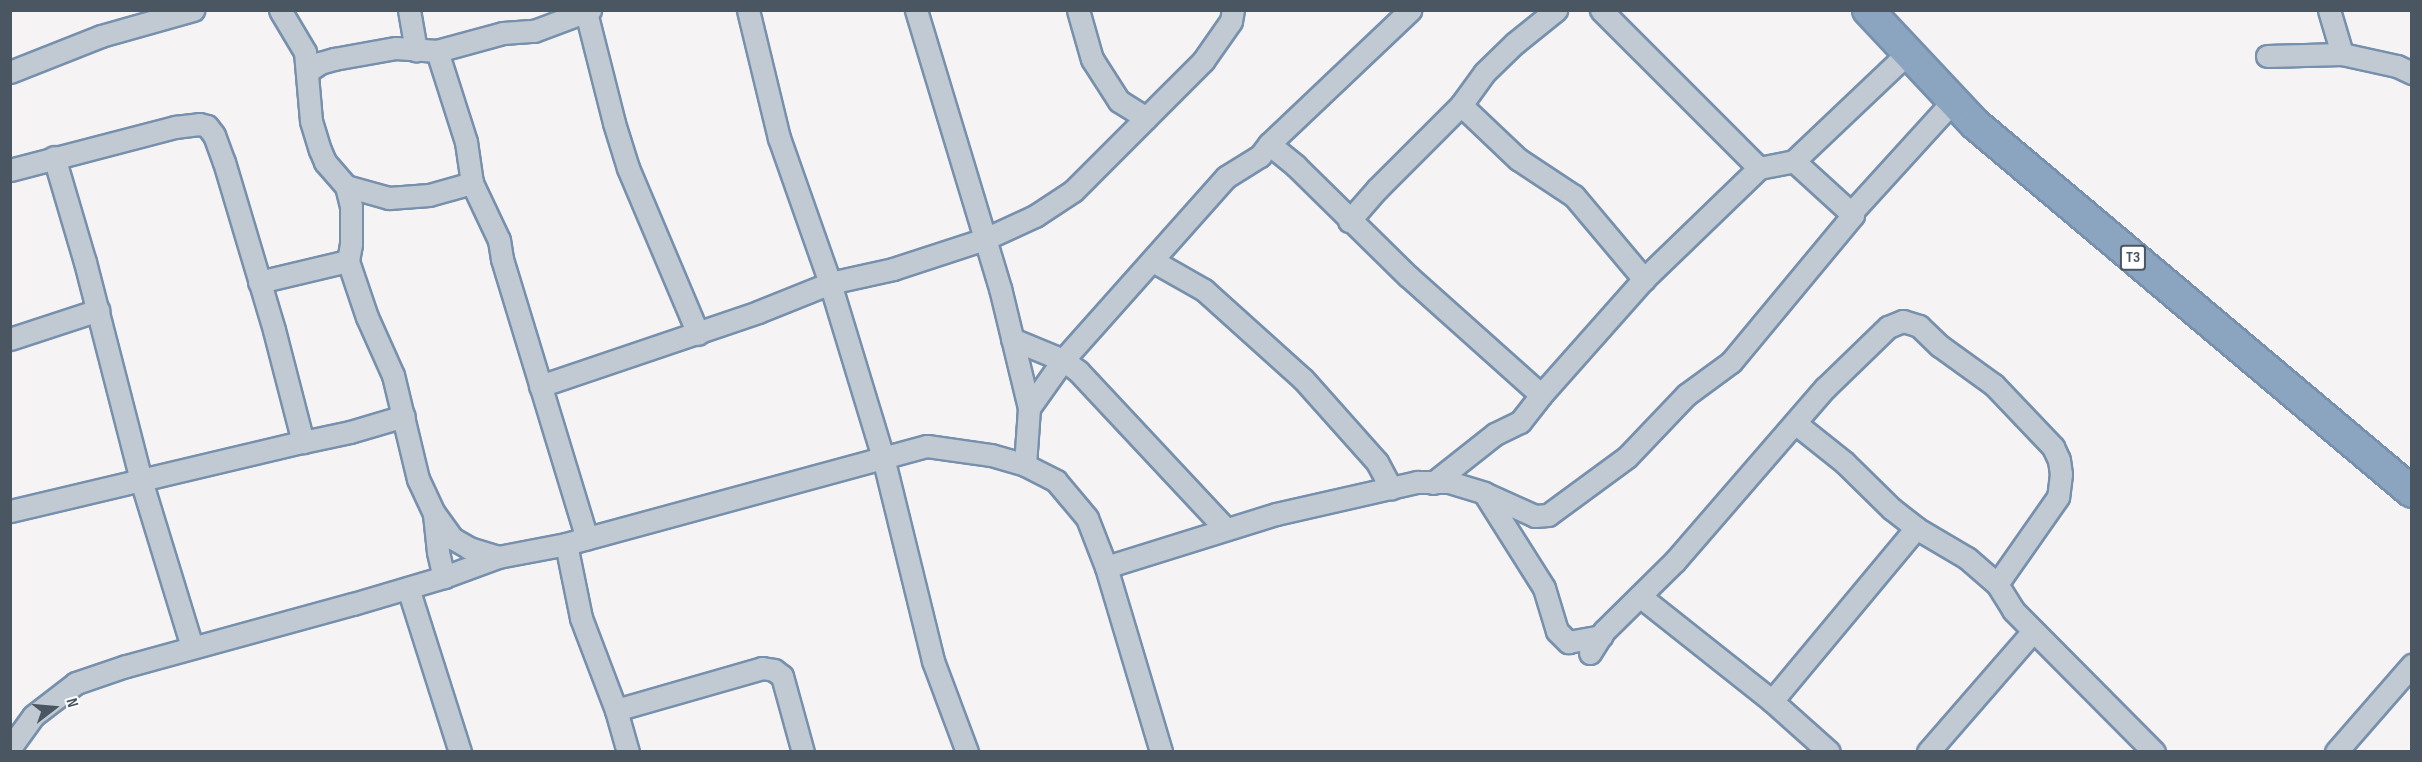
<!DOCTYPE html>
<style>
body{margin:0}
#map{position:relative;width:2422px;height:762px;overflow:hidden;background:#f5f3f3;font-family:"Sofia Sans Condensed",sans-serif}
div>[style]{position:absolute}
.roads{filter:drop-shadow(2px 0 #7690ad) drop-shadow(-2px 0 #7690ad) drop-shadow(0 2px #7690ad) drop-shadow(0 -2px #7690ad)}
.minor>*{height:21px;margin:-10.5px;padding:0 10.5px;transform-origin:10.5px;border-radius:10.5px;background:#c1cad2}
.highway>*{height:30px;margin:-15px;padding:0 15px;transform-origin:15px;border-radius:15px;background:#8ba5c1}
span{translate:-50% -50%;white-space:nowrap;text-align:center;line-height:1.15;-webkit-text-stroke:4.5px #fff;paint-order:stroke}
.shield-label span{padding:2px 4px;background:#fff;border:2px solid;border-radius:4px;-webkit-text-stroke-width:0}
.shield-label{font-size:16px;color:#4a5661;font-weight:700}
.frame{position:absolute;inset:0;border:12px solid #4a5661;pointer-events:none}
.north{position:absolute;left:24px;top:678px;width:60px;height:60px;-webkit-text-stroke:4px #fff;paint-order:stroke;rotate:74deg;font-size:16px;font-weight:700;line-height:24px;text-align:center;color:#4a5661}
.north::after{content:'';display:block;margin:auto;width:21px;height:27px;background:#4a5661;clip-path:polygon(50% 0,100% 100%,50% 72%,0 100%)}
</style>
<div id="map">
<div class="roads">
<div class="minor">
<i style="left:280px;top:10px;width:49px;rotate:59.2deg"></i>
<i style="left:305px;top:52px;width:69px;rotate:85deg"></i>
<i style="left:311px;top:121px;width:30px;rotate:73deg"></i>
<i style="left:320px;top:150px;width:13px;rotate:67deg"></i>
<i style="left:325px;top:162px;width:32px;rotate:49deg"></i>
<i style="left:346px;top:186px;width:21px;rotate:76deg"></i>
<i style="left:351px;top:206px;width:38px;rotate:90deg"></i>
<i style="left:351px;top:244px;width:17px;rotate:100deg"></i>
<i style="left:348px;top:261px;width:59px;rotate:71.3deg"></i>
<i style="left:367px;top:317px;width:64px;rotate:65.9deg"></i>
<i style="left:393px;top:375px;width:107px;rotate:76.5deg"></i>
<i style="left:418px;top:479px;width:38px;rotate:65deg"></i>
<i style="left:434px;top:513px;width:31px;rotate:54deg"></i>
<i style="left:452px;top:538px;width:20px;rotate:30deg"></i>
<i style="left:469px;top:548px;width:30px;rotate:17deg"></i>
<i style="left:409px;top:10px;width:41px;rotate:80.1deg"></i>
<i style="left:748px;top:10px;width:132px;rotate:76.4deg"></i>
<i style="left:779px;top:138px;width:154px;rotate:70.6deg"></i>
<i style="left:830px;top:283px;width:182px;rotate:73.1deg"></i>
<i style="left:883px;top:457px;width:210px;rotate:76.2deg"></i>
<i style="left:933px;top:661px;width:97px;rotate:69.5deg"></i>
<i style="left:916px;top:10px;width:290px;rotate:73.2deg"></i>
<i style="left:1000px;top:288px;width:123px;rotate:76.4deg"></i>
<i style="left:1029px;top:408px;width:57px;rotate:94deg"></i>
<i style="left:1078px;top:10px;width:51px;rotate:74.1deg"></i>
<i style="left:1092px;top:59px;width:50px;rotate:57.3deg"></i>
<i style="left:1119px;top:101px;width:32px;rotate:32deg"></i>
<i style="left:1601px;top:10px;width:223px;rotate:45deg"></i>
<i style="left:2329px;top:10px;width:46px;rotate:73.5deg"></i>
<i style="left:586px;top:12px;width:114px;rotate:75.8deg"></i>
<i style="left:614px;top:123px;width:47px;rotate:72.7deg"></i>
<i style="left:628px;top:168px;width:180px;rotate:67.1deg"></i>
<i style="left:437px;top:51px;width:96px;rotate:72.3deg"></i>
<i style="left:466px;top:142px;width:41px;rotate:81.7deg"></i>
<i style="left:472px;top:183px;width:63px;rotate:64.7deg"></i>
<i style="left:499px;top:240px;width:19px;rotate:81deg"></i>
<i style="left:502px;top:259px;width:292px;rotate:73.1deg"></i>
<i style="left:2267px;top:56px;width:75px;rotate:-1.5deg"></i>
<i style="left:2342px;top:54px;width:56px;rotate:12.3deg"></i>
<i style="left:2397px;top:66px;width:17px;rotate:25deg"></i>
<i style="left:10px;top:72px;width:98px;rotate:-21.6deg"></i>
<i style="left:101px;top:36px;width:96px;rotate:-15.8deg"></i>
<i style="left:307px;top:72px;width:16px;rotate:-35deg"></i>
<i style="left:320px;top:63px;width:15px;rotate:-16deg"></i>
<i style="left:334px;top:59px;width:63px;rotate:-10.1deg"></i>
<i style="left:396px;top:48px;width:41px;rotate:4.2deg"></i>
<i style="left:437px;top:51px;width:68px;rotate:-15.3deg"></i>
<i style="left:503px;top:33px;width:31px;rotate:-4deg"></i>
<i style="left:534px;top:31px;width:60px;rotate:-20.6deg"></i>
<i style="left:1461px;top:105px;width:79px;rotate:43.5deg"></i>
<i style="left:1518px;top:159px;width:67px;rotate:33.5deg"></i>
<i style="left:1574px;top:196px;width:109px;rotate:49.9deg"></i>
<i style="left:1269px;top:144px;width:195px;rotate:-43.5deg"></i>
<i style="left:54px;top:157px;width:109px;rotate:73.6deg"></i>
<i style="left:85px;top:262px;width:225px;rotate:75.6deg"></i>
<i style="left:141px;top:480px;width:175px;rotate:73deg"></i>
<i style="left:1794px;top:161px;width:77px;rotate:42.4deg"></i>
<i style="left:10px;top:170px;width:171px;rotate:-14.6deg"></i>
<i style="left:175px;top:127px;width:24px;rotate:-7deg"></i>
<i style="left:199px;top:124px;width:8px;rotate:14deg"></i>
<i style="left:207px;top:126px;width:11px;rotate:52deg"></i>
<i style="left:214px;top:135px;width:29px;rotate:70deg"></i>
<i style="left:224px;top:162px;width:175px;rotate:73.4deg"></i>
<i style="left:274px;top:330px;width:116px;rotate:75.5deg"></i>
<i style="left:303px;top:442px;width:48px;rotate:-12deg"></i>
<i style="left:350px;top:432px;width:56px;rotate:-16.5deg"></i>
<i style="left:346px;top:186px;width:45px;rotate:15.6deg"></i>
<i style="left:389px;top:198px;width:40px;rotate:-4.3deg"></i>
<i style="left:429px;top:195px;width:45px;rotate:-15.6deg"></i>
<i style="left:1349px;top:221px;width:43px;rotate:-48.8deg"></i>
<i style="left:1377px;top:189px;width:119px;rotate:-45deg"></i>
<i style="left:1461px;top:105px;width:39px;rotate:-54deg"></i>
<i style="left:1484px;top:73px;width:43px;rotate:-44.1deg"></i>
<i style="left:1515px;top:43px;width:53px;rotate:-38.8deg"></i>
<i style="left:1153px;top:261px;width:59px;rotate:29.6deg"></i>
<i style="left:1204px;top:290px;width:133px;rotate:42deg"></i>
<i style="left:1303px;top:379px;width:111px;rotate:48.3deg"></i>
<i style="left:1377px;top:462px;width:30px;rotate:62deg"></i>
<i style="left:259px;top:282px;width:91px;rotate:-13.3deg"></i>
<i style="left:10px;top:339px;width:93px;rotate:-18.2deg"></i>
<i style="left:1012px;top:339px;width:55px;rotate:22.4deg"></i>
<i style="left:1063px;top:360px;width:19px;rotate:36deg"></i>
<i style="left:1078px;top:371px;width:216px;rotate:46.9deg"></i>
<i style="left:540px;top:386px;width:230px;rotate:-18.7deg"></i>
<i style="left:758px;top:312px;width:78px;rotate:-21.9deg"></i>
<i style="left:830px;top:283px;width:65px;rotate:-12.5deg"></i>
<i style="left:893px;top:269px;width:97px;rotate:-18.1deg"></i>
<i style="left:985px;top:239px;width:55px;rotate:-24.7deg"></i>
<i style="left:1035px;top:216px;width:45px;rotate:-33.3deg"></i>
<i style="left:1073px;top:191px;width:184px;rotate:-45deg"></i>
<i style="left:1203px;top:61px;width:49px;rotate:-55deg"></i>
<i style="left:1231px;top:21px;width:11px;rotate:-80deg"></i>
<i style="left:1029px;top:408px;width:59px;rotate:-54.7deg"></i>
<i style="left:1063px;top:360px;width:245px;rotate:-48.3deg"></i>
<i style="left:1226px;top:177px;width:40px;rotate:-32deg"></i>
<i style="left:1260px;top:156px;width:15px;rotate:-53deg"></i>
<i style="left:1269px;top:144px;width:35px;rotate:39deg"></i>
<i style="left:1296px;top:166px;width:157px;rotate:44.5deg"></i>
<i style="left:1408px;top:276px;width:178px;rotate:41.8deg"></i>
<i style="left:1795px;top:423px;width:63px;rotate:38.5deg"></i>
<i style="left:1844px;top:462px;width:67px;rotate:44.4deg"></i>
<i style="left:1892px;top:509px;width:31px;rotate:38deg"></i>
<i style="left:1916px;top:528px;width:59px;rotate:30.5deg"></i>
<i style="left:1967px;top:558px;width:40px;rotate:41deg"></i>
<i style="left:1997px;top:584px;width:31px;rotate:58deg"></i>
<i style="left:2013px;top:610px;width:200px;rotate:45.2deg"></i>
<i style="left:1433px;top:483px;width:79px;rotate:-38.3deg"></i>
<i style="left:1495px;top:434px;width:28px;rotate:-26deg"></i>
<i style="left:1520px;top:422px;width:34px;rotate:-52deg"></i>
<i style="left:1541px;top:395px;width:155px;rotate:-48.4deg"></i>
<i style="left:1644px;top:279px;width:160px;rotate:-44deg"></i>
<i style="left:1759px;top:168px;width:36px;rotate:-11deg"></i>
<i style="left:1794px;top:161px;width:157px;rotate:-43.5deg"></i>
<i style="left:1484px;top:493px;width:112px;rotate:57.7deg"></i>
<i style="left:1544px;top:588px;width:45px;rotate:73.2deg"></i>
<i style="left:1557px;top:631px;width:16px;rotate:45deg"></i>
<i style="left:1568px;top:642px;width:34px;rotate:-10deg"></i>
<i style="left:10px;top:511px;width:301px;rotate:-13.3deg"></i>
<i style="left:434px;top:514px;width:38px;rotate:84deg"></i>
<i style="left:438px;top:552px;width:26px;rotate:77deg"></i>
<i style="left:566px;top:544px;width:76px;rotate:78.5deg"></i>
<i style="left:581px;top:618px;width:98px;rotate:69.2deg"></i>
<i style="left:616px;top:710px;width:44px;rotate:74.1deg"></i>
<i style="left:1106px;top:567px;width:178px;rotate:-17.3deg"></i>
<i style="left:1276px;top:514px;width:145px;rotate:-12.8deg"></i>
<i style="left:1417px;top:482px;width:32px"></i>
<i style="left:1449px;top:482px;width:37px;rotate:17deg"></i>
<i style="left:1484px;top:493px;width:56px;rotate:24.3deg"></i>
<i style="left:1535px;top:516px;width:13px;rotate:-4deg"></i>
<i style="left:1548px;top:515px;width:98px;rotate:-36.3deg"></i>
<i style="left:1627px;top:457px;width:86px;rotate:-46.4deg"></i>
<i style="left:1686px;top:395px;width:56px;rotate:-36.3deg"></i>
<i style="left:1731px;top:362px;width:191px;rotate:-50.3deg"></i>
<i style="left:1853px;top:215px;width:3px;rotate:-135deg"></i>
<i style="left:1851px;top:213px;width:151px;rotate:-47.7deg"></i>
<i style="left:408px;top:588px;width:172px;rotate:72.4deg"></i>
<i style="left:1641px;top:597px;width:167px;rotate:38.4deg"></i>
<i style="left:1772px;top:701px;width:76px;rotate:41.8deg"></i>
<i style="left:1590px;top:653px;width:26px;rotate:-58deg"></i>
<i style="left:1604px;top:631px;width:100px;rotate:-44.6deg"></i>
<i style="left:1675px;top:561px;width:229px;rotate:-49.1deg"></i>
<i style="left:1825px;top:388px;width:88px;rotate:-44.1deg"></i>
<i style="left:1888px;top:327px;width:16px;rotate:-22deg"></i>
<i style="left:1903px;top:321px;width:17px;rotate:17deg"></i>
<i style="left:1919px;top:326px;width:29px;rotate:44deg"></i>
<i style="left:1940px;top:346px;width:67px;rotate:35.8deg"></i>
<i style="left:1994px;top:385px;width:86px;rotate:46.4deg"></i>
<i style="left:2053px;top:447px;width:14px;rotate:65deg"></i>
<i style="left:2059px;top:460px;width:14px;rotate:82deg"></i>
<i style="left:2061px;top:474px;width:23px;rotate:97deg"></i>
<i style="left:2058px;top:497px;width:106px;rotate:125deg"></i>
<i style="left:1772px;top:701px;width:225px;rotate:-50.2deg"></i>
<i style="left:616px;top:710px;width:152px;rotate:-16deg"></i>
<i style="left:762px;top:668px;width:12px;rotate:9deg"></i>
<i style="left:774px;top:670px;width:10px;rotate:37deg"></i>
<i style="left:782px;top:676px;width:79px;rotate:74.6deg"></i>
<i style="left:10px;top:748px;width:39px;rotate:-54deg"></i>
<i style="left:33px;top:716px;width:54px;rotate:-37.5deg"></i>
<i style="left:76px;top:683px;width:53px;rotate:-18.8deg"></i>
<i style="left:126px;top:666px;width:235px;rotate:-15.3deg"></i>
<i style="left:353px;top:604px;width:95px;rotate:-16.5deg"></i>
<i style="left:444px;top:577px;width:58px;rotate:-20.3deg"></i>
<i style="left:498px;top:557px;width:69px;rotate:-10.8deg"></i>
<i style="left:566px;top:544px;width:374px;rotate:-15.2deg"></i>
<i style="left:927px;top:446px;width:65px;rotate:8deg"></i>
<i style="left:991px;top:455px;width:35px;rotate:16deg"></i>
<i style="left:1025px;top:465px;width:35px;rotate:27deg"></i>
<i style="left:1056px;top:481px;width:48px;rotate:50deg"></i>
<i style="left:1087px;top:518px;width:53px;rotate:68.8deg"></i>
<i style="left:1106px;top:567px;width:193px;rotate:73.4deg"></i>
<i style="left:1928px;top:752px;width:160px;rotate:-49deg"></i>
<i style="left:2336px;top:752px;width:116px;rotate:-48.9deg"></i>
</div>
<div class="highway">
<i style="left:1868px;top:10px;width:156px;rotate:46.8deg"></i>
<i style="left:1975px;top:124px;width:571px;rotate:40.1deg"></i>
</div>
</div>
<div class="shield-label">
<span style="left:2133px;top:258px">T3</span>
</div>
<div class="frame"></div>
<div class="north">N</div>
</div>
